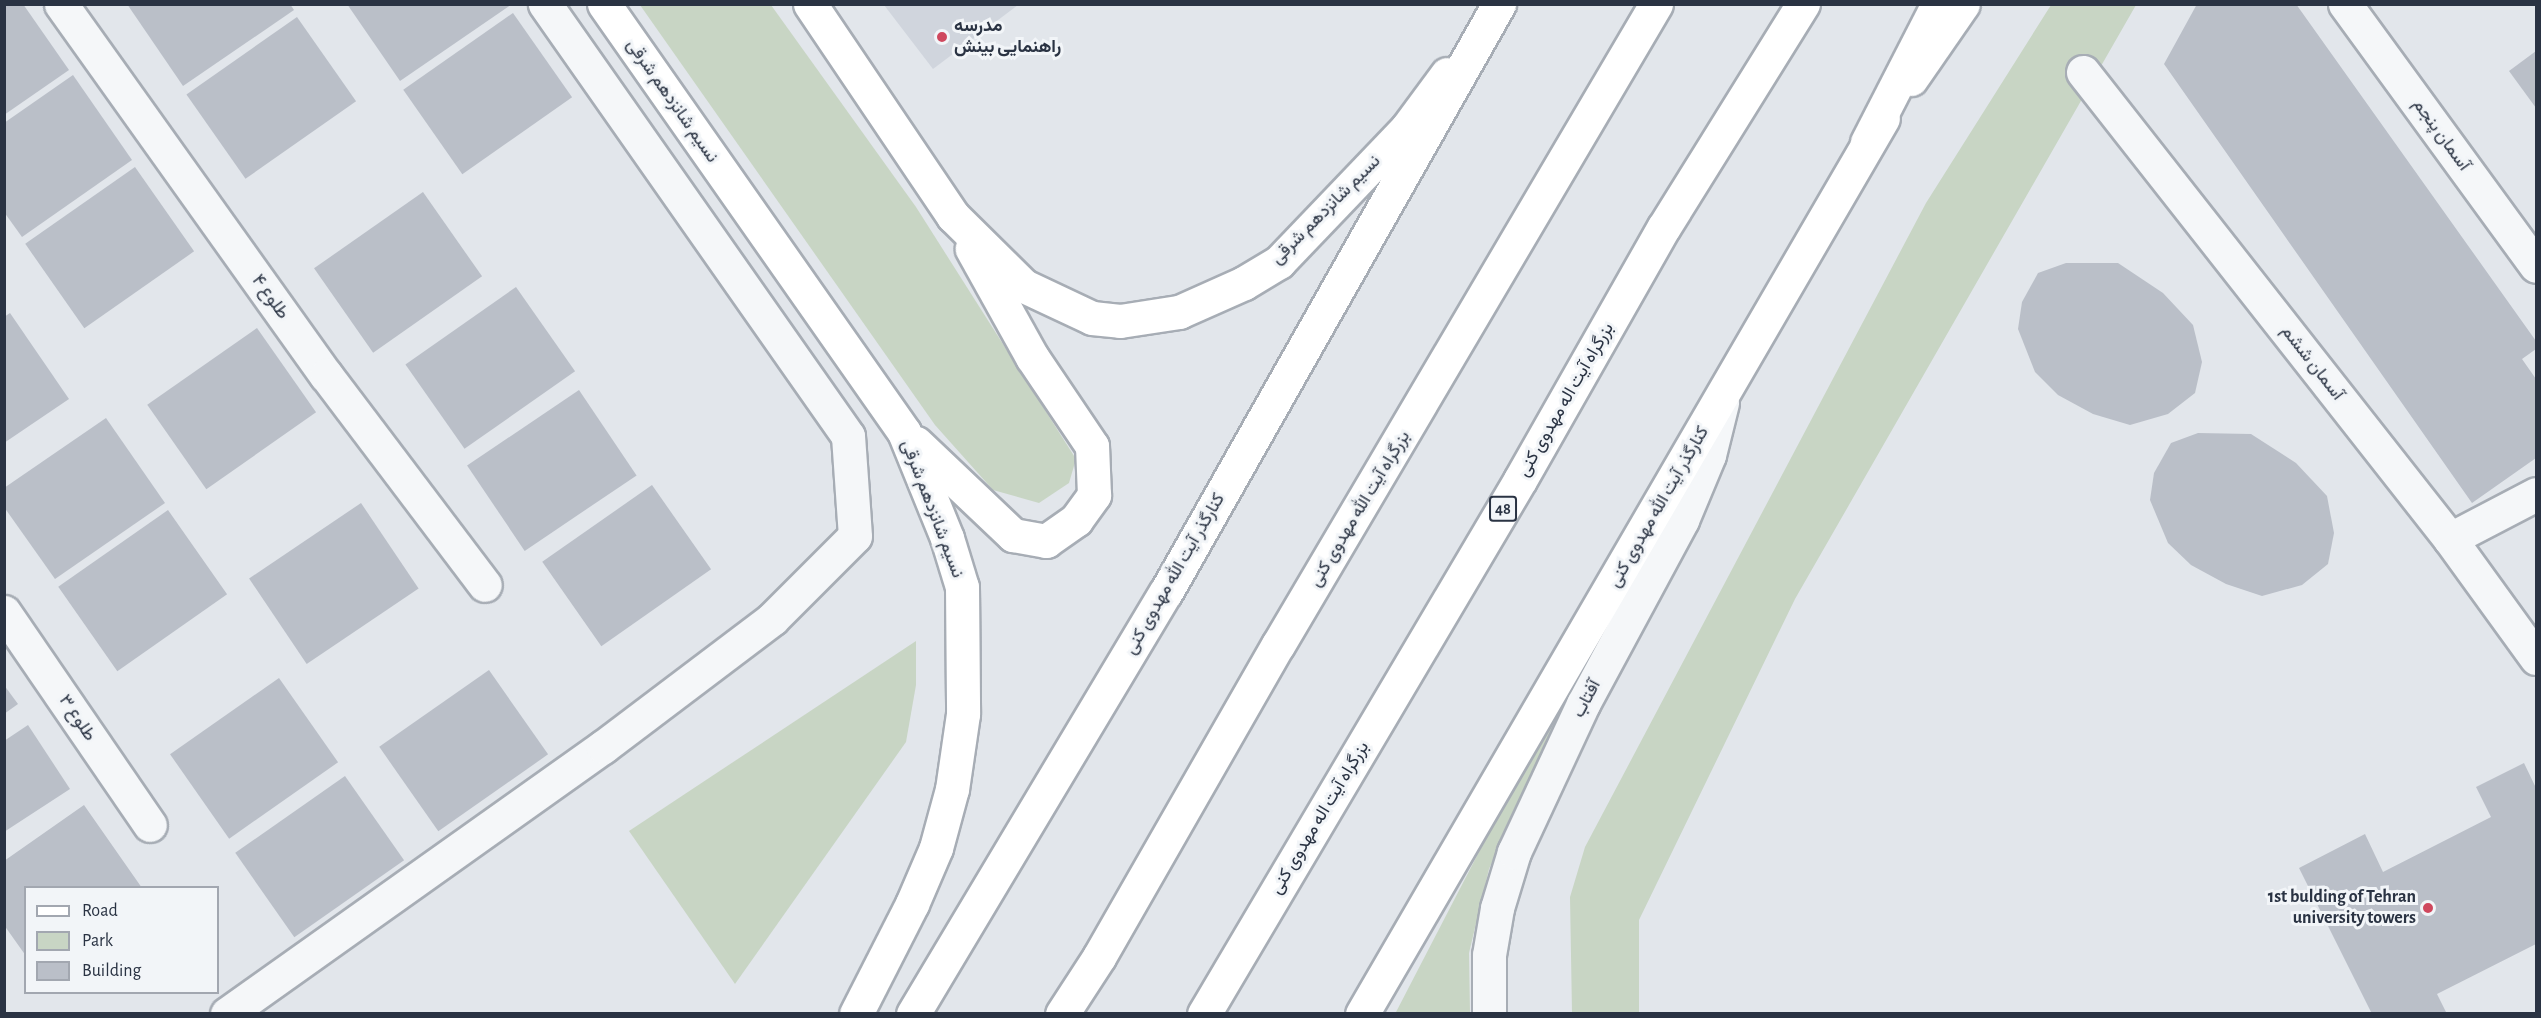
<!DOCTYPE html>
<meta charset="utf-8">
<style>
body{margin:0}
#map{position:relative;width:2541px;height:1018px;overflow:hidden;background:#e2e6eb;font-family:"Alegreya Sans",Vazirmatn,sans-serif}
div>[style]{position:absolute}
.built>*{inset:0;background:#d0d5dd}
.green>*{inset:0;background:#c8d5c4}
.building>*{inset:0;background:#babfc8;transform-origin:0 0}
.roads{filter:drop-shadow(2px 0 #a7adb5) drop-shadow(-2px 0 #a7adb5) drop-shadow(0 2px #a7adb5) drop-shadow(0 -2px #a7adb5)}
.minor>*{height:33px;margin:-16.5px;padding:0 16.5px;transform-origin:16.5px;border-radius:16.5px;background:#f5f7f9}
.tertiary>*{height:33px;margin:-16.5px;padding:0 16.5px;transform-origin:16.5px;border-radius:16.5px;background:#f5f7f9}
.secondary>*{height:33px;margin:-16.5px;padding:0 16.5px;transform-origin:16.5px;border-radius:16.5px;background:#fff}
.primary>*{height:33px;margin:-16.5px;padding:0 16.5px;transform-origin:16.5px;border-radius:16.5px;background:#fff}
.trunk>*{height:33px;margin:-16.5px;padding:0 16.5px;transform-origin:16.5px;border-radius:16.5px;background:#fff}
.dots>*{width:16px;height:16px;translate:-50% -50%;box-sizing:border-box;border:3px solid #f2f5f8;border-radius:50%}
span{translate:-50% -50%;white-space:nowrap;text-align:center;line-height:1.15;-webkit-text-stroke:6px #f2f5f8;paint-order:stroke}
.shield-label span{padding:2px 4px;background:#f2f5f8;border:2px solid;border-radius:4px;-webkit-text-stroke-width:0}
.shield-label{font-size:16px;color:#2a3343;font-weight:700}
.poi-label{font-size:18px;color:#2a3343;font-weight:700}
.left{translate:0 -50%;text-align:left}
.right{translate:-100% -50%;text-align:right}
.street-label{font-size:18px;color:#2a3343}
.frame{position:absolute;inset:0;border:6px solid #2a3343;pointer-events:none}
.legend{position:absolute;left:24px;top:886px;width:195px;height:108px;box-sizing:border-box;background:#f2f5f8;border:2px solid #a2a7b0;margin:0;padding:8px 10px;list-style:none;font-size:18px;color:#2a3343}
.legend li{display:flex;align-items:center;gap:12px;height:30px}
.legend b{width:30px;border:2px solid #a2a7b0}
</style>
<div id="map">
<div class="built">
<i style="clip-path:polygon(884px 5px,1018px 5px,933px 69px)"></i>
</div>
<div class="green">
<i style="clip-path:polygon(640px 5px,771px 5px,916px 207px,1076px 459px,1069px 483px,1039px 503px,993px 490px,935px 425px)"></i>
<i style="clip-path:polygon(2051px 5px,2136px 5px,1795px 599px,1639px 920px,1639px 1013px,1572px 1013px,1570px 897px,1585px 847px,1926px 203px)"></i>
<i style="clip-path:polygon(1627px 597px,1521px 796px,1489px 869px,1469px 953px,1470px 1013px,1395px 1014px,1494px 823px)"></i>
<i style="clip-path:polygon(916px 641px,916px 685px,906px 742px,735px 984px,629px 831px)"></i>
</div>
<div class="building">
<i style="clip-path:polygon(4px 4px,23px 4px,69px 70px,4px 115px)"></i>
<i style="clip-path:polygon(127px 4px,290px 4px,294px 10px,183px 86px)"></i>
<i style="clip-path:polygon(347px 4px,512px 4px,400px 81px)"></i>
<i style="clip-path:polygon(2197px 4px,2296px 4px,2536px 341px,2536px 349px,2522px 359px,2536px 379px,2536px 458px,2472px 503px,2164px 64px)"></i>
<i style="left:513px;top:13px;width:103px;height:134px;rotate:55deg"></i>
<i style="left:297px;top:17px;width:103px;height:135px;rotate:55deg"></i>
<i style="clip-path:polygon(2536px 51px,2536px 108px,2509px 71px)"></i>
<i style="clip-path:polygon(73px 75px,132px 160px,22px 237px,4px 212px,4px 123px)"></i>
<i style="left:135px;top:167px;width:103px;height:134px;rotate:55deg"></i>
<i style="left:423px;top:192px;width:103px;height:133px;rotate:55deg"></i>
<i style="clip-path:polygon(2066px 263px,2118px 263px,2163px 293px,2193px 325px,2202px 362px,2195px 393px,2168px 414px,2130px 425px,2093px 414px,2058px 395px,2035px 372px,2018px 329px,2022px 302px,2038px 273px)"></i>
<i style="left:516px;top:287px;width:103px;height:135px;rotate:55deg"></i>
<i style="clip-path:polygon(10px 313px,69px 399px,4px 443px,4px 317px)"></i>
<i style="left:257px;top:328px;width:103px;height:134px;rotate:55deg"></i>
<i style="left:579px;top:390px;width:103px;height:135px;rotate:56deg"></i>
<i style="clip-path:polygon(106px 418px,165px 503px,55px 579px,4px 507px,4px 488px)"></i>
<i style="clip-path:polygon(2198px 433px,2251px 434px,2296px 463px,2327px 496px,2334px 533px,2328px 564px,2302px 585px,2262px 596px,2226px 584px,2191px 565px,2168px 543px,2150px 500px,2154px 473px,2171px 443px)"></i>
<i style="left:652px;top:485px;width:103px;height:134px;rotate:55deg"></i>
<i style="left:361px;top:503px;width:103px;height:135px;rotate:56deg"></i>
<i style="left:168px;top:510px;width:103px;height:134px;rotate:55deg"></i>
<i style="left:489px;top:670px;width:103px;height:134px;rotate:55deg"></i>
<i style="left:279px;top:678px;width:103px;height:133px;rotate:55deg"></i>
<i style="clip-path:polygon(4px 685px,18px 704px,4px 714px)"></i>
<i style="clip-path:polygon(28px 725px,70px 789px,4px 832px,4px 741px)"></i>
<i style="clip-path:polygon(2524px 763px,2536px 788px,2536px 944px,2437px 994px,2447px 1014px,2372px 1014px,2299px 868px,2365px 834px,2383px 872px,2491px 817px,2476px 787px)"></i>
<i style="left:345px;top:776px;width:103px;height:134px;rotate:55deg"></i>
<i style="clip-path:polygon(84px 805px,142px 888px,26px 888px,26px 956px,4px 925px,4px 861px)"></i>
</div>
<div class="roads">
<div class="minor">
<i style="left:61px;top:4px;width:456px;rotate:54.5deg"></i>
<i style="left:326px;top:375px;width:263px;rotate:52.9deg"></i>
<i style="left:2345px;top:4px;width:324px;rotate:53.9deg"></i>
<i style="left:2083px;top:72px;width:594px;rotate:51.84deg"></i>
<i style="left:2450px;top:539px;width:147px;rotate:54.1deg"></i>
<i style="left:2450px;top:539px;width:97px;rotate:-27.6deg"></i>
<i style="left:4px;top:612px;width:258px;rotate:55.6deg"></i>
<i style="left:227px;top:1014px;width:461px;rotate:-35.4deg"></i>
<i style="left:603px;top:747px;width:212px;rotate:-37.1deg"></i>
<i style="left:772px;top:619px;width:117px;rotate:-45deg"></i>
<i style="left:855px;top:536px;width:100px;rotate:-94deg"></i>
<i style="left:848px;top:436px;width:528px;rotate:-125.05deg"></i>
</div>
<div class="tertiary">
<i style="left:1489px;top:1014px;width:59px;rotate:-90deg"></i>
<i style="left:1489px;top:955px;width:48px;rotate:-80.3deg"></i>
<i style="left:1497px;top:908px;width:59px;rotate:-73.1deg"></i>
<i style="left:1514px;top:852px;width:163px;rotate:-65deg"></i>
<i style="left:1583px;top:704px;width:209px;rotate:-61.7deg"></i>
<i style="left:1682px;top:520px;width:70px;rotate:-67.4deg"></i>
<i style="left:1709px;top:455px;width:54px;rotate:-76deg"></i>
</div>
<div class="secondary">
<i style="left:604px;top:4px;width:523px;rotate:54.97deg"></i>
<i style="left:904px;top:432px;width:114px;rotate:67.9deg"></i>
<i style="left:947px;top:538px;width:51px;rotate:73deg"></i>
<i style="left:962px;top:587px;width:127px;rotate:89.5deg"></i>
<i style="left:963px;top:714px;width:76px;rotate:98.3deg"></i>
<i style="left:952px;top:789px;width:61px;rotate:105.2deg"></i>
<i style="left:936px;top:848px;width:61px;rotate:113.2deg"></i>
<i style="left:912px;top:904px;width:123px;rotate:117deg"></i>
<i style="left:810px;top:4px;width:256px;rotate:56deg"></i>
<i style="left:953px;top:216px;width:100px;rotate:44.6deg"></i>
<i style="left:1024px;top:286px;width:75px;rotate:25.2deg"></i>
<i style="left:1092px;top:318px;width:28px;rotate:6deg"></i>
<i style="left:1120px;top:321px;width:60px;rotate:-8.7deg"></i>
<i style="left:1179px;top:312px;width:71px;rotate:-24deg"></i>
<i style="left:1244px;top:283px;width:41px;rotate:-31deg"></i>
<i style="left:1279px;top:262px;width:185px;rotate:-46.3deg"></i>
<i style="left:1407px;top:128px;width:67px;rotate:-53.5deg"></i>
<i style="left:916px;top:443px;width:134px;rotate:43.5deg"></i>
<i style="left:1013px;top:535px;width:34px;rotate:10deg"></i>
<i style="left:1046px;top:541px;width:37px;rotate:-35deg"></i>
<i style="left:1076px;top:520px;width:31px;rotate:-54deg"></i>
<i style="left:1094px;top:495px;width:49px;rotate:-92.3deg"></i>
<i style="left:1092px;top:446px;width:107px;rotate:-124deg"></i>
<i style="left:1032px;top:357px;width:124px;rotate:-119.1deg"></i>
</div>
<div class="primary">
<i style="left:1911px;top:79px;width:91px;rotate:-55.3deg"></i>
<i style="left:913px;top:1014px;width:492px;rotate:-59.1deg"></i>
<i style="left:1166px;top:592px;width:676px;rotate:-60.48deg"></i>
<i style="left:1362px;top:1014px;width:1036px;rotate:-59.82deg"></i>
</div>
<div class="trunk">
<i style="left:1867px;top:142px;width:155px;rotate:-62.8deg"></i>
<i style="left:1062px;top:1014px;width:68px;rotate:-57deg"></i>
<i style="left:1099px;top:957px;width:360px;rotate:-60.2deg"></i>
<i style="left:1278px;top:645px;width:744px;rotate:-59.47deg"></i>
<i style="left:1204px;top:1014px;width:620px;rotate:-59.38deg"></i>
<i style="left:1520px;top:480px;width:291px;rotate:-60.4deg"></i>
<i style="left:1664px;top:227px;width:263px;rotate:-58.1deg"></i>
</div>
</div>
<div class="dots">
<i style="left:942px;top:37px;background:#cf485e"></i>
<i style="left:2428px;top:908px;background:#cf485e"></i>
</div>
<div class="shield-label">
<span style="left:1503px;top:509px">48</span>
</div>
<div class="poi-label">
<span class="left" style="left:954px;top:37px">مدرسه<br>راهنمایی بینش</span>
<span class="right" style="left:2416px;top:908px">1st bulding of Tehran<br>university towers</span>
</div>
<div class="street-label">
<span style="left:672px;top:101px;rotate:55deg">نسیم شانزدهم شرقی</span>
<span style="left:2441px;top:135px;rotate:54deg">آسمان پنجم</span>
<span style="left:1326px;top:210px;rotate:-45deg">نسیم شانزدهم شرقی</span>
<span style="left:270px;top:297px;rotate:54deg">طلوع ۴</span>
<span style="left:2312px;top:363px;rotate:52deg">آسمان ششم</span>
<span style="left:1566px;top:400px;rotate:-60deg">بزرگراه آیت اله مهدوی کنی</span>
<span style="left:1659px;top:507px;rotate:-60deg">کنارگذر آیت الله مهدوی کنی</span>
<span style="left:932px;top:509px;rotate:69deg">نسیم شانزدهم شرقی</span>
<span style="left:1360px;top:509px;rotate:-59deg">بزرگراه آیت الله مهدوی کنی</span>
<span style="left:1175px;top:574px;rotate:-60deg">کنارگذر آیت الله مهدوی کنی</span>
<span style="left:1587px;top:699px;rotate:-62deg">آفتاب</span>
<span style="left:77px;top:718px;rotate:56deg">طلوع ۳</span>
<span style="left:1320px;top:818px;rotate:-59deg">بزرگراه آیت اله مهدوی کنی</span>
</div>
<div class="frame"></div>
<ul class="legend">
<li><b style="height:8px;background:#fff"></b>Road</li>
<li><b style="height:16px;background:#c8d5c4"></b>Park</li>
<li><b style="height:16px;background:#babfc8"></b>Building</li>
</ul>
</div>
